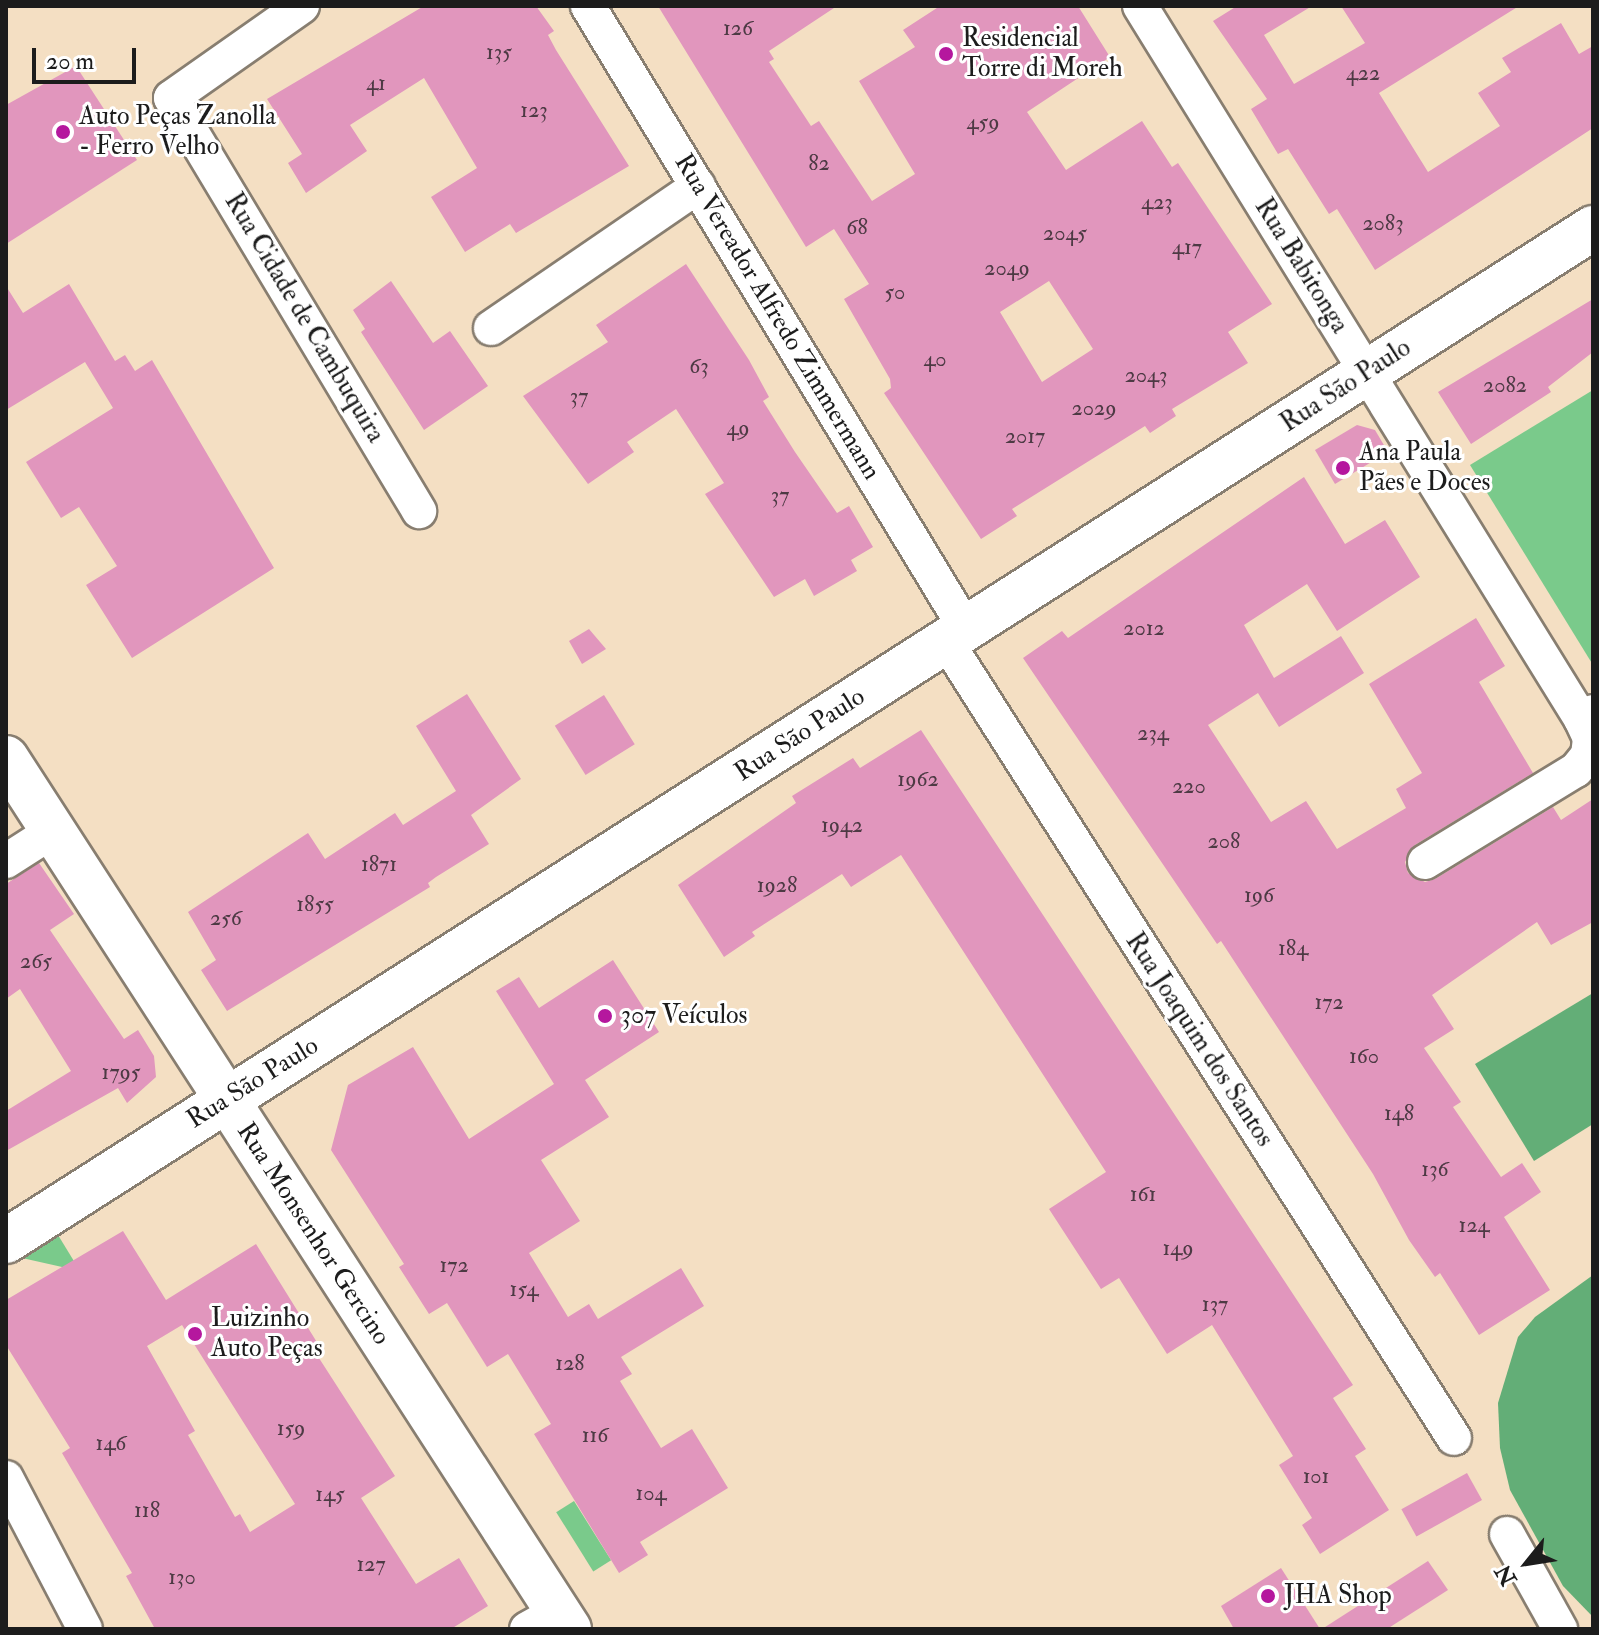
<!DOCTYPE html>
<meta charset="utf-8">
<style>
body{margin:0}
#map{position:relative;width:1599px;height:1635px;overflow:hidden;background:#f4dfc3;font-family:"IM FELL Double Pica",serif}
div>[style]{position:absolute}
.green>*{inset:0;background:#7aca8b;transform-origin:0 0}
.forest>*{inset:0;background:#63ae77}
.building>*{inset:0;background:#e196bd;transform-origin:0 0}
.roads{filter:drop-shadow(2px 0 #887e70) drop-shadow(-2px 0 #887e70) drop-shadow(0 2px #887e70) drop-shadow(0 -2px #887e70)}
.minor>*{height:34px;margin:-17px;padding:0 17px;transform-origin:17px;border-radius:17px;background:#fff}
.primary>*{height:44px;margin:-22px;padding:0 22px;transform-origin:22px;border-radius:22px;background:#fff}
.dots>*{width:22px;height:22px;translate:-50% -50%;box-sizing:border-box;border:4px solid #fff;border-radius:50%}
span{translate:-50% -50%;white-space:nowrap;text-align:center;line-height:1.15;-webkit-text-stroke:6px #fff;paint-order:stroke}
.number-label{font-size:22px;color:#4d3a44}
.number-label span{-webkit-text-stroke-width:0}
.poi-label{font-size:26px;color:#1c1c1c}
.left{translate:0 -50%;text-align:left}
.street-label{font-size:26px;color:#1c1c1c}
.frame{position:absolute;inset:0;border:8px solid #1c1c1c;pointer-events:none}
.north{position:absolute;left:1487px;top:1523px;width:80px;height:80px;-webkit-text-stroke:6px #fff;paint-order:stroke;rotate:240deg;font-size:22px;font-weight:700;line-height:32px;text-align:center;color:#1c1c1c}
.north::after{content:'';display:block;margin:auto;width:28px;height:36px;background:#1c1c1c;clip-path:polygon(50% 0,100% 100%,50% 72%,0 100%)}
.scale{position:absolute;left:32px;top:48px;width:104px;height:36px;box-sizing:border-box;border:4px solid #1c1c1c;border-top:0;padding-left:10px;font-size:24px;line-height:28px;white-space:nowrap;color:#1c1c1c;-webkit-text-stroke:6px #fff;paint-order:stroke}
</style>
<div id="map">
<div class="green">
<i style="clip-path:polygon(1593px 390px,1593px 665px,1470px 465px)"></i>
<i style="clip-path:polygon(58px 1235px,80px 1271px,22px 1258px)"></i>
<i style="left:574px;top:1501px;width:70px;height:21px;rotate:58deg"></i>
</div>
<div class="forest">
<i style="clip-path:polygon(1593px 993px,1593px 1124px,1534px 1161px,1475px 1064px)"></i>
<i style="clip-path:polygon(1593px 1275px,1593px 1617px,1563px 1586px,1510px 1490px,1500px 1448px,1498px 1403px,1518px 1337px,1535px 1317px)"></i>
</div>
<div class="building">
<i style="clip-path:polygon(424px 6px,536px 6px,554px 31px,548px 35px,556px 50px,629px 166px,516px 233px,510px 224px,465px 252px,431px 197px,477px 168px,424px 78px,350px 125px,367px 151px,306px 193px,288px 163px,302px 154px,267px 99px)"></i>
<i style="clip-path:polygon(evenodd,658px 6px,837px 6px,769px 51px,774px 59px,769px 62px,811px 126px,819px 121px,872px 201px,915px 174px,859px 81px,915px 47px,903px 30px,940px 6px,1078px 6px,1110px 57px,1027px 112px,1066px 170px,1142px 121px,1172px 167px,1178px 163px,1272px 304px,1228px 332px,1248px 363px,1172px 409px,1176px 416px,1150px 433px,1145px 426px,1012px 509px,1017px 516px,981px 539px,884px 393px,891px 388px,890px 379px,844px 299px,869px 284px,834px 229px,806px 247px,658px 6px,1049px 281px,1093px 349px,1042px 382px,1000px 312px,1049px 281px)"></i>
<i style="clip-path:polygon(1237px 6px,1312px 6px,1264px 35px,1294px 84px,1365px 43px,1341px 6px,1519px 6px,1379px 93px,1428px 172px,1500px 126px,1478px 93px,1511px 72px,1502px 58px,1561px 23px,1579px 54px,1593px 46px,1593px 128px,1375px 270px,1337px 209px,1329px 214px,1288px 149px,1278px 154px,1251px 109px,1267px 99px,1213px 21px)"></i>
<i style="clip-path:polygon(76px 66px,137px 160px,6px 244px,6px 105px)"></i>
<i style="clip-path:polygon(686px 264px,749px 360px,769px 397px,763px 401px,795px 452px,837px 513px,849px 506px,873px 547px,851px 560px,857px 571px,814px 596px,805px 579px,774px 597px,705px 494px,724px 483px,676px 409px,627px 442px,634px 452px,588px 484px,523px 396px,608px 342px,596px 325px)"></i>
<i style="clip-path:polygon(391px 281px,433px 343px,450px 331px,488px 386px,424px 430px,361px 332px,365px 329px,353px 310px)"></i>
<i style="clip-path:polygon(69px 284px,115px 361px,125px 355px,135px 371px,152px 360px,274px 568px,132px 658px,86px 585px,117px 566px,79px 507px,61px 518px,26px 462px,113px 408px,85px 362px,6px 410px,6px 286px,23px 313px)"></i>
<i style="clip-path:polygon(1593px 299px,1593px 352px,1548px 387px,1551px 392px,1471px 444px,1438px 392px)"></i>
<i style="clip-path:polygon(1357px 425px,1375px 430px,1388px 452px,1335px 484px,1315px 450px)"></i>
<i style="clip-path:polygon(1304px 477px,1345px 544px,1385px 520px,1420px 577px,1337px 631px,1307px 584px,1244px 625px,1274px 678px,1341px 636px,1364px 673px,1279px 727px,1258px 693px,1208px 725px,1271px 822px,1306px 801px,1337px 849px,1406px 808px,1396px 789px,1422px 773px,1369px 684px,1476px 618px,1505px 666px,1479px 682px,1533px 773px,1415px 845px,1405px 862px,1408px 873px,1425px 882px,1435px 879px,1553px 807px,1561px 820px,1593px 799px,1593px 922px,1551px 945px,1537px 922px,1432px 995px,1454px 1029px,1424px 1048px,1461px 1102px,1453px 1107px,1501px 1177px,1522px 1163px,1541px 1192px,1504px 1217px,1550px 1290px,1479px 1335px,1440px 1273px,1435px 1277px,1409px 1240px,1373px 1174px,1221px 941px,1217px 944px,1023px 658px,1062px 631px,1068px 638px)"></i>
<i style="clip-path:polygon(589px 629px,606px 649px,582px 664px,569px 641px)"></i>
<i style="clip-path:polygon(467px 694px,521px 779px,471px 815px,489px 844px,436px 877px,428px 883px,430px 887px,227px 1011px,201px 970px,216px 960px,188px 912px,308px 833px,325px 859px,395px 813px,403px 825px,456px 791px,416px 726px)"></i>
<i style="left:604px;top:695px;width:58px;height:58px;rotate:58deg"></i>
<i style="clip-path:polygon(921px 730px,1353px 1385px,1333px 1398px,1366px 1449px,1355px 1456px,1389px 1510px,1320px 1554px,1302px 1525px,1312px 1518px,1279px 1465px,1293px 1456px,1212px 1325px,1167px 1354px,1119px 1278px,1101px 1289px,1049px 1209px,1106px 1172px,901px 855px,851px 887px,842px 874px,752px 932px,755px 936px,724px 957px,678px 885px,796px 803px,792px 796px,853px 758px,860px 768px)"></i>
<i style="clip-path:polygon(39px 863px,74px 914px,50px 930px,124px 1039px,138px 1030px,154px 1056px,156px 1077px,127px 1103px,118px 1088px,6px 1151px,6px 1111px,71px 1071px,20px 989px,6px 999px,6px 884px)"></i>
<i style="clip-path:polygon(613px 960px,659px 1032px,585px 1080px,609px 1117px,541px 1160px,580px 1221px,529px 1253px,568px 1317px,589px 1304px,598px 1319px,681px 1268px,704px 1306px,621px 1357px,632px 1374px,620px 1381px,661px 1448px,692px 1429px,728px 1488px,640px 1542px,648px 1555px,619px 1573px,534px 1434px,551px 1424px,508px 1354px,487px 1367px,447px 1303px,429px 1314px,399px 1267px,404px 1264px,331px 1150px,348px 1085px,413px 1047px,469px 1139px,554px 1084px,496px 991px,519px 977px,539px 1008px)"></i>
<i style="clip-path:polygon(evenodd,123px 1231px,166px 1300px,256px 1244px,323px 1352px,317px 1355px,395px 1476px,361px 1498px,416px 1584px,459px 1558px,488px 1606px,451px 1629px,155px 1629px,126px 1576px,132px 1573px,62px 1453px,70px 1448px,6px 1345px,6px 1300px,123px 1231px,182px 1325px,295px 1504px,250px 1532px,240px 1514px,235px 1517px,188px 1435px,195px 1431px,147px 1346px,182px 1325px)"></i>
<i style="left:1467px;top:1473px;width:31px;height:75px;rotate:61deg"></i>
<i style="clip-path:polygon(1428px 1561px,1448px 1590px,1387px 1629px,1322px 1629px)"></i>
<i style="clip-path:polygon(1281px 1568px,1320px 1629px,1234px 1629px,1221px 1606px)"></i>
</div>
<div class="roads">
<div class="minor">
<i style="left:302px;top:6px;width:160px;rotate:144.9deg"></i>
<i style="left:171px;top:98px;width:482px;rotate:59deg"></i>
<i style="left:588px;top:6px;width:729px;rotate:58.75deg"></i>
<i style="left:1140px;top:6px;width:838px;rotate:58.26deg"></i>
<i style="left:1581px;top:719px;width:14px;rotate:-30deg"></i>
<i style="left:491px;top:328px;width:251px;rotate:-34.4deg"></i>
<i style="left:946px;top:641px;width:945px;rotate:57.49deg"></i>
<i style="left:6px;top:861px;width:56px;rotate:-32.6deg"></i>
<i style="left:1425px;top:862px;width:177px;rotate:-31.4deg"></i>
<i style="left:1576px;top:770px;width:19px;rotate:-51deg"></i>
<i style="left:1588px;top:755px;width:17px;rotate:-83deg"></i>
<i style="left:1590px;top:738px;width:21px;rotate:-115deg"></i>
<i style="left:6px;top:1478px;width:170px;rotate:62.4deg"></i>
<i style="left:1507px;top:1534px;width:109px;rotate:60.8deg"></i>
<i style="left:527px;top:1629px;width:35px;rotate:-29deg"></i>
</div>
<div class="primary">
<i style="left:6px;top:758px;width:1037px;rotate:57.12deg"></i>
<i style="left:6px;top:1241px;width:1883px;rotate:-32.55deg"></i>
</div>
</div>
<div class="dots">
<i style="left:946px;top:54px;background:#b5179e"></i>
<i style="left:63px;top:132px;background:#b5179e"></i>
<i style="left:1343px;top:468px;background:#b5179e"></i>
<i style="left:605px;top:1016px;background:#b5179e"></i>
<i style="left:195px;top:1334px;background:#b5179e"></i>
<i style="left:1268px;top:1596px;background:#b5179e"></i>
</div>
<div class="number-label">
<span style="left:738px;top:29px">126</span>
<span style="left:499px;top:53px">135</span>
<span style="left:1363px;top:74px">422</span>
<span style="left:376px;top:84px">41</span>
<span style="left:534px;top:111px">123</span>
<span style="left:983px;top:123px">459</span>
<span style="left:819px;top:164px">82</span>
<span style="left:1157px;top:203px">423</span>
<span style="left:1383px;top:224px">2083</span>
<span style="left:857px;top:228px">68</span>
<span style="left:1065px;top:234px">2045</span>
<span style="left:1187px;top:248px">417</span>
<span style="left:1007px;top:269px">2049</span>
<span style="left:895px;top:293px">50</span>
<span style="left:935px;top:360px">40</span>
<span style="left:699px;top:367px">63</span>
<span style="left:1146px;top:376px">2043</span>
<span style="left:1505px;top:386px">2082</span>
<span style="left:579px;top:397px">37</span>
<span style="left:1094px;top:409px">2029</span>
<span style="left:738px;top:429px">49</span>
<span style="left:1025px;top:437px">2017</span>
<span style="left:780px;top:496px">37</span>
<span style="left:1144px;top:629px">2012</span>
<span style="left:1153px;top:734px">234</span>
<span style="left:918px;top:780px">1962</span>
<span style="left:1189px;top:787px">220</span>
<span style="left:842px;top:826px">1942</span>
<span style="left:1224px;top:842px">208</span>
<span style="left:379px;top:865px">1871</span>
<span style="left:777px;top:886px">1928</span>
<span style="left:1259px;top:896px">196</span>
<span style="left:315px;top:905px">1855</span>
<span style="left:226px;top:919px">256</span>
<span style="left:1293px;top:949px">184</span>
<span style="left:36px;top:962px">265</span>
<span style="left:1329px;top:1003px">172</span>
<span style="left:1364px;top:1057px">160</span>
<span style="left:121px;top:1073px">1795</span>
<span style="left:1399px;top:1114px">148</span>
<span style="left:1435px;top:1170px">136</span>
<span style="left:1143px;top:1195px">161</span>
<span style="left:1474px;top:1226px">124</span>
<span style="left:1178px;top:1249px">149</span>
<span style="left:454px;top:1266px">172</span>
<span style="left:524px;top:1290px">154</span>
<span style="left:1215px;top:1305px">137</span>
<span style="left:570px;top:1364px">128</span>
<span style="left:291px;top:1429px">159</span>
<span style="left:595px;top:1436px">116</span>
<span style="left:111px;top:1444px">146</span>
<span style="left:1316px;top:1477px">101</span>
<span style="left:651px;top:1494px">104</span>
<span style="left:330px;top:1495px">145</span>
<span style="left:147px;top:1511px">118</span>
<span style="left:371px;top:1565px">127</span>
<span style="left:182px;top:1578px">130</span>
</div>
<div class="poi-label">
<span class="left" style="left:962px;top:54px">Residencial<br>Torre di Moreh</span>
<span class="left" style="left:79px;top:132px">Auto Peças Zanolla<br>- Ferro Velho</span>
<span class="left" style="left:1359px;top:468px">Ana Paula<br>Pães e Doces</span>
<span class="left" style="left:621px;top:1016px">307 Veículos</span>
<span class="left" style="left:211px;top:1334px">Luizinho<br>Auto Peças</span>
<span class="left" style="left:1284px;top:1596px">JHA Shop</span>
</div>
<div class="street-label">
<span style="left:1301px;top:266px;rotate:58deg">Rua Babitonga</span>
<span style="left:777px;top:317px;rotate:59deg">Rua Vereador Alfredo Zimmermann</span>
<span style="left:304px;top:318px;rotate:59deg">Rua Cidade de Cambuquira</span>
<span style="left:1346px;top:386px;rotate:-33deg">Rua São Paulo</span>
<span style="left:800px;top:735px;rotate:-33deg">Rua São Paulo</span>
<span style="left:1199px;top:1040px;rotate:57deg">Rua Joaquim dos Santos</span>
<span style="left:253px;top:1083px;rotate:-32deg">Rua São Paulo</span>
<span style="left:313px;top:1234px;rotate:57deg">Rua Monsenhor Gercino</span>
</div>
<div class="frame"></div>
<div class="north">N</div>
<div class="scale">20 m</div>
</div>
